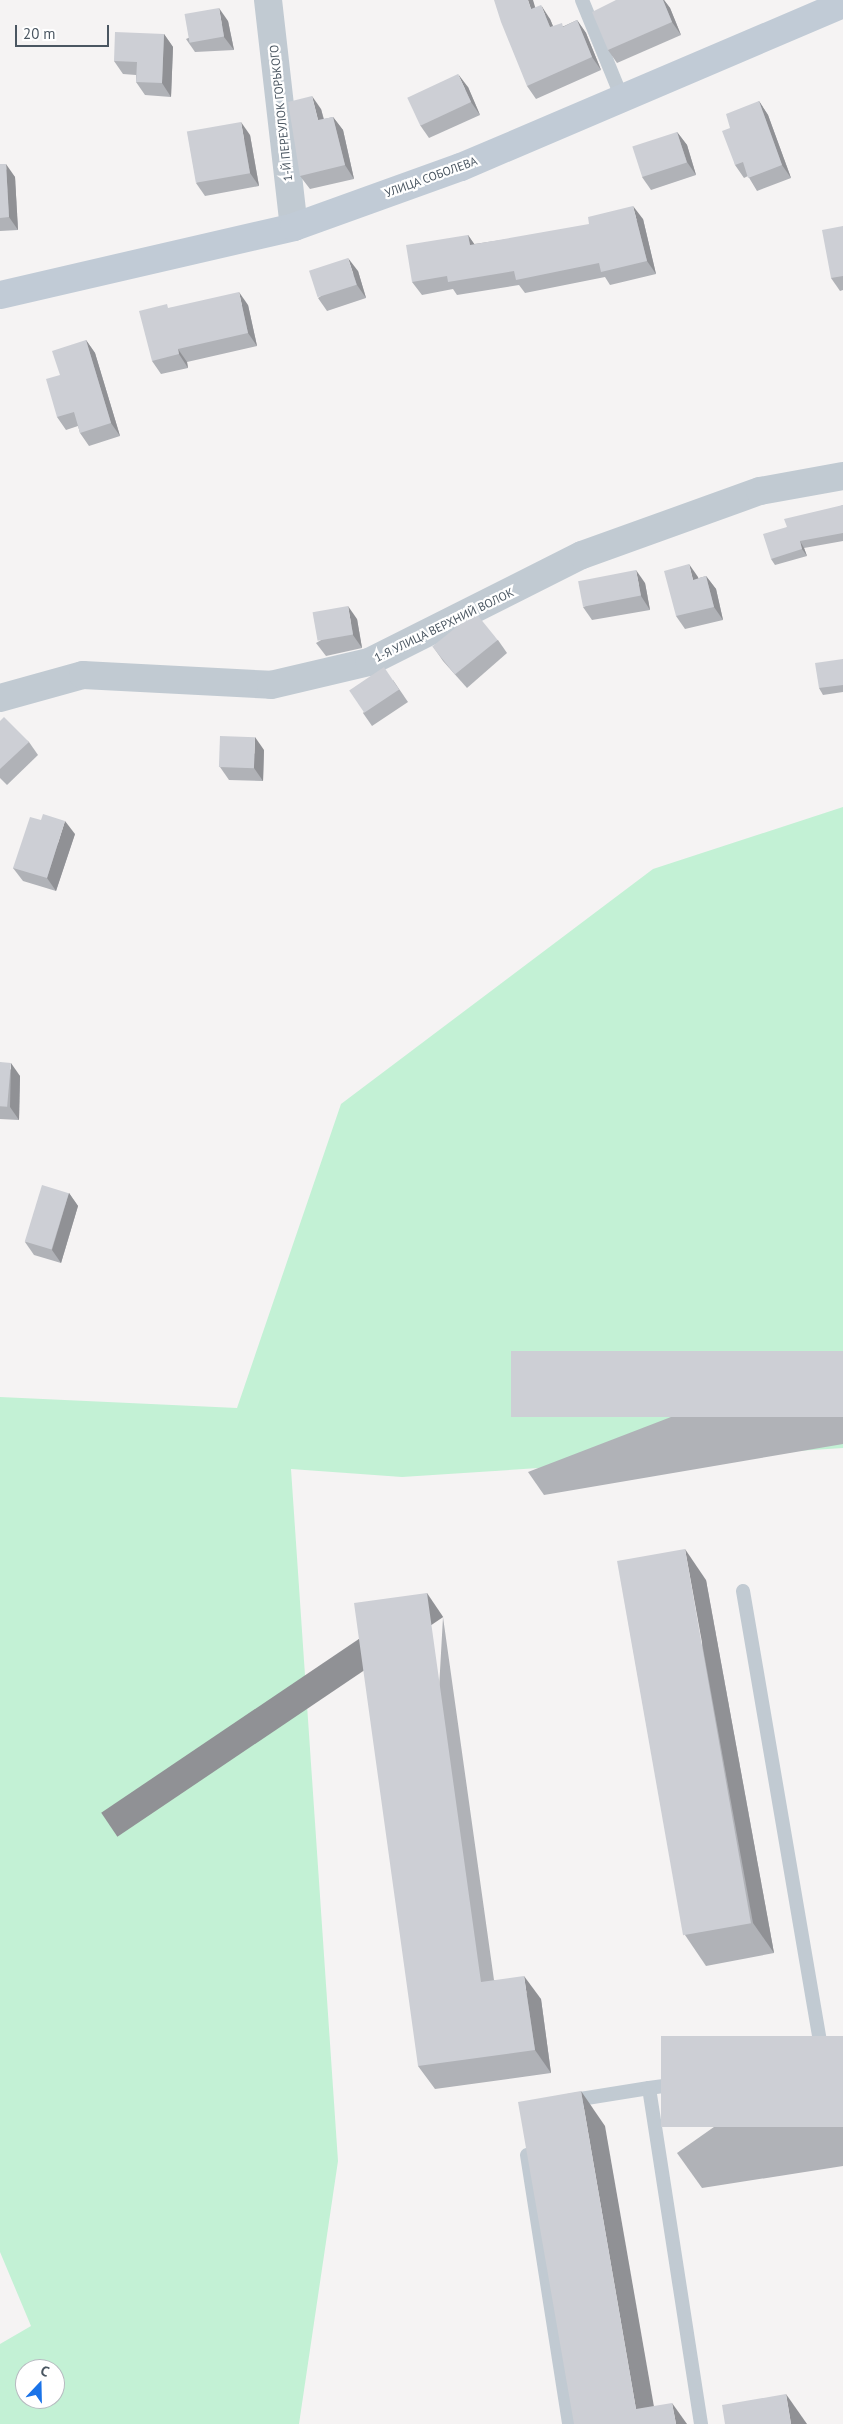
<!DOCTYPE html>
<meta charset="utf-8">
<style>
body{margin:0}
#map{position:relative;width:843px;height:2424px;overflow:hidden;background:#f5f3f3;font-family:"PT Sans",sans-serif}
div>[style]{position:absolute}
.green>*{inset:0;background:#c3f1d5}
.lane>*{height:14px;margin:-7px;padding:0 7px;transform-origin:7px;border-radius:7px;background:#c1cad2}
.street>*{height:28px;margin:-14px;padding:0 14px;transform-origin:14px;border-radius:14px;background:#c1cad2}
.secondary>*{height:28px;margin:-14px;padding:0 14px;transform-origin:14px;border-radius:14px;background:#c1cbd6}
.wall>*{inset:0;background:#b0b2b7}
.shaded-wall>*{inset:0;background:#909195;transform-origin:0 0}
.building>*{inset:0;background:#cdcfd5;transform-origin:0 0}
span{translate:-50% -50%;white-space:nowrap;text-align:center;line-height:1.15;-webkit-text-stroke:4.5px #fff;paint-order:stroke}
.street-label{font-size:12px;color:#4a5661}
.north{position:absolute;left:15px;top:2359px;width:50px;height:50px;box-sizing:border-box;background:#fff;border:1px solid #b7bbc0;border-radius:50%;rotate:21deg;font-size:14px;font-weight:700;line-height:20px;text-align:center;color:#4a5661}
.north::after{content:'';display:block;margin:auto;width:18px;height:22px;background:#1a73e8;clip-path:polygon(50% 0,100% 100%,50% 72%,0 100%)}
.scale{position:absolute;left:15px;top:25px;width:94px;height:22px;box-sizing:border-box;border:2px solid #4a5661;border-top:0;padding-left:6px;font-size:15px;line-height:18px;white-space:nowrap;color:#4a5661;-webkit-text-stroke:4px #fff;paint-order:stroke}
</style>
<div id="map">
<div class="green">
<i style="clip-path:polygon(evenodd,843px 807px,843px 1448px,402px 1477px,291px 1469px,338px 2161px,299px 2424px,0 2424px,0 2344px,31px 2326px,0 2252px,0 1397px,237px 1408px,341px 1104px,653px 869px,843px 807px,25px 2369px,55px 2369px,55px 2399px,25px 2399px,25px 2369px)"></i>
</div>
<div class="lane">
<i style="left:582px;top:0;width:106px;rotate:67.8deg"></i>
<i style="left:743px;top:1591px;width:474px;rotate:80.3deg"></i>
<i style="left:649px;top:2088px;width:37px;rotate:-8deg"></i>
<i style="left:568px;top:2101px;width:82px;rotate:-9.1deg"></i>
<i style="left:649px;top:2088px;width:340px;rotate:81.2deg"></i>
<i style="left:527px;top:2155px;width:272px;rotate:81.1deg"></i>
</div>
<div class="street">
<i style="left:268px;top:0;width:228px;rotate:83.5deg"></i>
<i style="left:0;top:698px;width:86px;rotate:-15.5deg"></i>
<i style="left:83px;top:675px;width:188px;rotate:3deg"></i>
<i style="left:271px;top:685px;width:101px;rotate:-13.2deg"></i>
<i style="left:369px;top:662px;width:238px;rotate:-26.7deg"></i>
<i style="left:582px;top:555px;width:189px;rotate:-19.8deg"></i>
<i style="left:760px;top:491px;width:84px;rotate:-10.2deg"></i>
</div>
<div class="secondary">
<i style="left:0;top:295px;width:302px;rotate:-13deg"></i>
<i style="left:294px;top:227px;width:177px;rotate:-19.8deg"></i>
<i style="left:461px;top:167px;width:415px;rotate:-23.1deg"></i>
</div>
<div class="wall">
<i style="clip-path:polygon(616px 0,664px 0,670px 8px,681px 35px,617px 63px,608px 50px)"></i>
<i style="clip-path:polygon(536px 8px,550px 19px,553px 26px,564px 26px,577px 20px,586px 33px,601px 70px,536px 99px,527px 86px)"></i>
<i style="clip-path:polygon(228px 21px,234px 50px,195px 52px,186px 39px)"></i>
<i style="clip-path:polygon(164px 34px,173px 47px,171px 97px,145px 95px,136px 82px,136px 75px,123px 74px,114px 61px)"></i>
<i style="clip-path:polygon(468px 87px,480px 115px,429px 138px,420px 125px)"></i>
<i style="clip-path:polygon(759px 101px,768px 115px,791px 178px,757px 191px,748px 176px,744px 178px,735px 165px,730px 128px)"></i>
<i style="clip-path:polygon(321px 109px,324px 119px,333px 117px,343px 130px,354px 179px,310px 189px,300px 176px)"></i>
<i style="clip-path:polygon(677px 132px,687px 145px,696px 175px,651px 190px,642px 177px)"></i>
<i style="clip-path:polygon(250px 135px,259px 186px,205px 196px,196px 183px)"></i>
<i style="clip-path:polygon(0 164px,15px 177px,18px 230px,0 231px)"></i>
<i style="clip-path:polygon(643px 219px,656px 274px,610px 285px,605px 277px,525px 293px,519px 285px,457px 295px,453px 289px,422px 295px,412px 282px,468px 235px,474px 244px)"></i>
<i style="clip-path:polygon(843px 226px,843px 290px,840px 291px,831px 278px)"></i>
<i style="clip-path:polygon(358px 271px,366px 298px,327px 311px,318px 298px)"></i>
<i style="clip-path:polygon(248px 305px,257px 346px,187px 362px,188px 368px,161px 374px,152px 361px,169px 308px)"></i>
<i style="clip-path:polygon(86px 340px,95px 353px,120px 436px,89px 446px,80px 433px,78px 426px,66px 430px,57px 417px,60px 375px)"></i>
<i style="clip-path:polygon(843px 505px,843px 541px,804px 548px,807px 556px,775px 565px,771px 559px,787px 527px)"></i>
<i style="clip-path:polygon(706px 576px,716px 589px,723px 620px,685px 629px,676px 616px,699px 578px)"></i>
<i style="clip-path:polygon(645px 583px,650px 610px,592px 620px,583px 607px)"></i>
<i style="clip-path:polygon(357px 619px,362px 648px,326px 656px,316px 643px)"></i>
<i style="clip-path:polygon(498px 640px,507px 653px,467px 688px,443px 661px,434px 648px)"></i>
<i style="clip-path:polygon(843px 659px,843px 692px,823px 695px,819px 688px)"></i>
<i style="clip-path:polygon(393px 680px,408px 702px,372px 726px,363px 713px)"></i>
<i style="clip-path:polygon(0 721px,29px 742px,38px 755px,7px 785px,0 778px)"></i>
<i style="clip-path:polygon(264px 750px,263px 781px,229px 780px,220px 767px)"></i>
<i style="clip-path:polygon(75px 834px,56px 891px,23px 881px,13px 868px)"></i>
<i style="clip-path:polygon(0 1062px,20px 1076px,19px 1120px,0 1119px)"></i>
<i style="clip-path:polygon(69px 1193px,78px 1206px,61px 1263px,34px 1255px,25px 1242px)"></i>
<i style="clip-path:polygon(843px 1351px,843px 1444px,544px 1495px,528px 1472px)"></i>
<i style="clip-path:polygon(706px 1580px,774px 1953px,706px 1966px,685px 1935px)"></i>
<i style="clip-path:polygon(443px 1617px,494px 1980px,541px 1999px,551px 2073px,435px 2089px,418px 2066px)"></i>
<i style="clip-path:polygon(843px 2036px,843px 2166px,702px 2188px,677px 2153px)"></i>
</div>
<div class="shaded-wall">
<i style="clip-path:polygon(528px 0,533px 0,540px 23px,531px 9px)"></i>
<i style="clip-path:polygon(663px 0,664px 0,670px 8px,681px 35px,672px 22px)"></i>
<i style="clip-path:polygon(541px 5px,550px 19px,559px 41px,550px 27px)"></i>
<i style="clip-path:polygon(219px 8px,228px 21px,234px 50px,224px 37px)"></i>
<i style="clip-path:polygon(577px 20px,586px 33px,601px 70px,592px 57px)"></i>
<i style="clip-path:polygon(164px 34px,173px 47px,171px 97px,162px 83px)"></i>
<i style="clip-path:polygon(458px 74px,468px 87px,480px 115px,471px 102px)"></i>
<i style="clip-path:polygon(312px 96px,321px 109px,327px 133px,318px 120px)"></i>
<i style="clip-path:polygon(759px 101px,768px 115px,791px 178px,782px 165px)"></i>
<i style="clip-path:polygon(333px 117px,343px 130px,354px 179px,345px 165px)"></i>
<i style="clip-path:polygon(241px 122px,250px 135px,259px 186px,250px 173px)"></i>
<i style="clip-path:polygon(677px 132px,687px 145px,696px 175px,687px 162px)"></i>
<i style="clip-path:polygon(6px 164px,15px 177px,18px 230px,9px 217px)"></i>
<i style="clip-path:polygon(633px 206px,643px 219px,656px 274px,647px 261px)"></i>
<i style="clip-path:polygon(468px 235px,477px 248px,470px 245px)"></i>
<i style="clip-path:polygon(348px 258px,358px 271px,366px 298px,357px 285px)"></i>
<i style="clip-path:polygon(239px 292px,248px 305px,257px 346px,248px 333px)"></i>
<i style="clip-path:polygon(86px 340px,95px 353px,120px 436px,111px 423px)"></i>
<i style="clip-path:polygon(178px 349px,187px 362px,188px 368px,179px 354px)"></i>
<i style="clip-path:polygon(800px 541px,804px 548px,807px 556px,802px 549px)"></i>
<i style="clip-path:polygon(689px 564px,698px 577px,703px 593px,693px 580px)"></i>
<i style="clip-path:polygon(636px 570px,645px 583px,650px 610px,641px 596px)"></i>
<i style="clip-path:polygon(706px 576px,716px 589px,723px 620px,714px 607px)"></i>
<i style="clip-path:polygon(348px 606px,357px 619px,362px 648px,353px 635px)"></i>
<i style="clip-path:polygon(255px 737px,264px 750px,263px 781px,254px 768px)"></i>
<i style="clip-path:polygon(65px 821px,75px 834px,56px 891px,47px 878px)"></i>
<i style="clip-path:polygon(11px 1063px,20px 1076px,19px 1120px,10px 1107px)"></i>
<i style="clip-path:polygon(69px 1193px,78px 1206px,61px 1263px,52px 1250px)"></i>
<i style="clip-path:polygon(685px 1549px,706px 1580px,774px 1953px,753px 1923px)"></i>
<i style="left:427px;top:1593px;width:29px;height:393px;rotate:56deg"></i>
<i style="clip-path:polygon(524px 1976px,541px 1999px,551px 2073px,535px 2050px)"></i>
<i style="clip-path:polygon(581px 2091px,605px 2126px,657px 2424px,636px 2409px)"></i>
<i style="clip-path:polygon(786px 2394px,807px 2424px,791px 2424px)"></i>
<i style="clip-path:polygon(672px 2403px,687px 2424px,676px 2424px)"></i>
</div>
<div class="building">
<i style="clip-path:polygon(494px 0,528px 0,531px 9px,541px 5px,550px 27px,562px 23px,563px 27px,577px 20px,592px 57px,527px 86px,501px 22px)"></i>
<i style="clip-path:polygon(616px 0,663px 0,672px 22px,608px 50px,592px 12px)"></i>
<i style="left:219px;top:8px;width:29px;height:35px;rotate:80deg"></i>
<i style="clip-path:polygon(115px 32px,164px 34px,162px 83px,136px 82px,137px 62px,114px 61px)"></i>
<i style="left:458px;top:74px;width:31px;height:56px;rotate:65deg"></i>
<i style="clip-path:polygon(312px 96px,318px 120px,333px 117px,345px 165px,300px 176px,288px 102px)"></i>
<i style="clip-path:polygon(759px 101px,782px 165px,748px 178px,743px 162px,735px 165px,722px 131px,730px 128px,726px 114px)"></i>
<i style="left:241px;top:122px;width:52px;height:55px;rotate:80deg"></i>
<i style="left:677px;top:132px;width:32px;height:47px;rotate:72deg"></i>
<i style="clip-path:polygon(0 164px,6px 164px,9px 217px,0 218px)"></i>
<i style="clip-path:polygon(633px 206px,647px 261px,601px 272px,599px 263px,516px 280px,514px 271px,448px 282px,447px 276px,412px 282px,406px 245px,468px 235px,470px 245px,589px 224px,588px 217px)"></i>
<i style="clip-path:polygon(843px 226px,843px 276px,831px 278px,822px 230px)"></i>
<i style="left:348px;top:258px;width:28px;height:41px;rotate:72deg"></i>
<i style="clip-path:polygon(239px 292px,248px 333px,178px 349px,179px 354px,152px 361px,139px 311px,167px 304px,168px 308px)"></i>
<i style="clip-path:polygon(86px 340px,111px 423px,80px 433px,74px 412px,57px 417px,46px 379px,60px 375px,52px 351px)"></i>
<i style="clip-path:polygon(843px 505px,843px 533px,800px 541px,802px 549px,771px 559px,763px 534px,787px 527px,784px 519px)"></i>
<i style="clip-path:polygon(689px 564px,693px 580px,706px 576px,714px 607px,676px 616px,664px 571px)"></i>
<i style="left:636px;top:570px;width:26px;height:59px;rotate:79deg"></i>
<i style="left:348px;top:606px;width:29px;height:36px;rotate:80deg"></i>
<i style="left:475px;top:612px;width:36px;height:55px;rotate:51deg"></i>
<i style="clip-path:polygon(843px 659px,843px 685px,819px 688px,815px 663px)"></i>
<i style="left:384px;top:667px;width:27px;height:42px;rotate:56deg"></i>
<i style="clip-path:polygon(4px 717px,29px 742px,0 769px,0 721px)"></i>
<i style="left:220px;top:736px;width:35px;height:31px;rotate:2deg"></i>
<i style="clip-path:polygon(43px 814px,65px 821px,47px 878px,13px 868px,30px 817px,41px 820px)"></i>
<i style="left:0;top:1062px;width:11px;height:44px;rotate:5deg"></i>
<i style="left:42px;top:1185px;width:28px;height:59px;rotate:17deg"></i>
<i style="left:843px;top:1351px;width:66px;height:332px;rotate:90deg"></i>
<i style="left:685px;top:1549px;width:380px;height:69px;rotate:80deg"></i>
<i style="clip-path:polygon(427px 1593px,481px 1982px,524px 1976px,535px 2050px,418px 2066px,354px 1603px)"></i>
<i style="left:843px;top:2036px;width:91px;height:182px;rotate:90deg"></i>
<i style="clip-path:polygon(581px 2091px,636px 2409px,672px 2403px,676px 2424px,574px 2424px,518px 2102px)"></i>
<i style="clip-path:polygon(786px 2394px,791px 2424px,725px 2424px,722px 2405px)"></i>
</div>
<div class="street-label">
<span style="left:281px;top:113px;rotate:-96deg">1-Й ПЕРЕУЛОК ГОРЬКОГО</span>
<span style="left:431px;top:177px;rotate:-20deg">УЛИЦА СОБОЛЕВА</span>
<span style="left:444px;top:625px;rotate:-26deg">1-Я УЛИЦА ВЕРХНИЙ ВОЛОК</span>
</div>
<div class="north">С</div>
<div class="scale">20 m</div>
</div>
